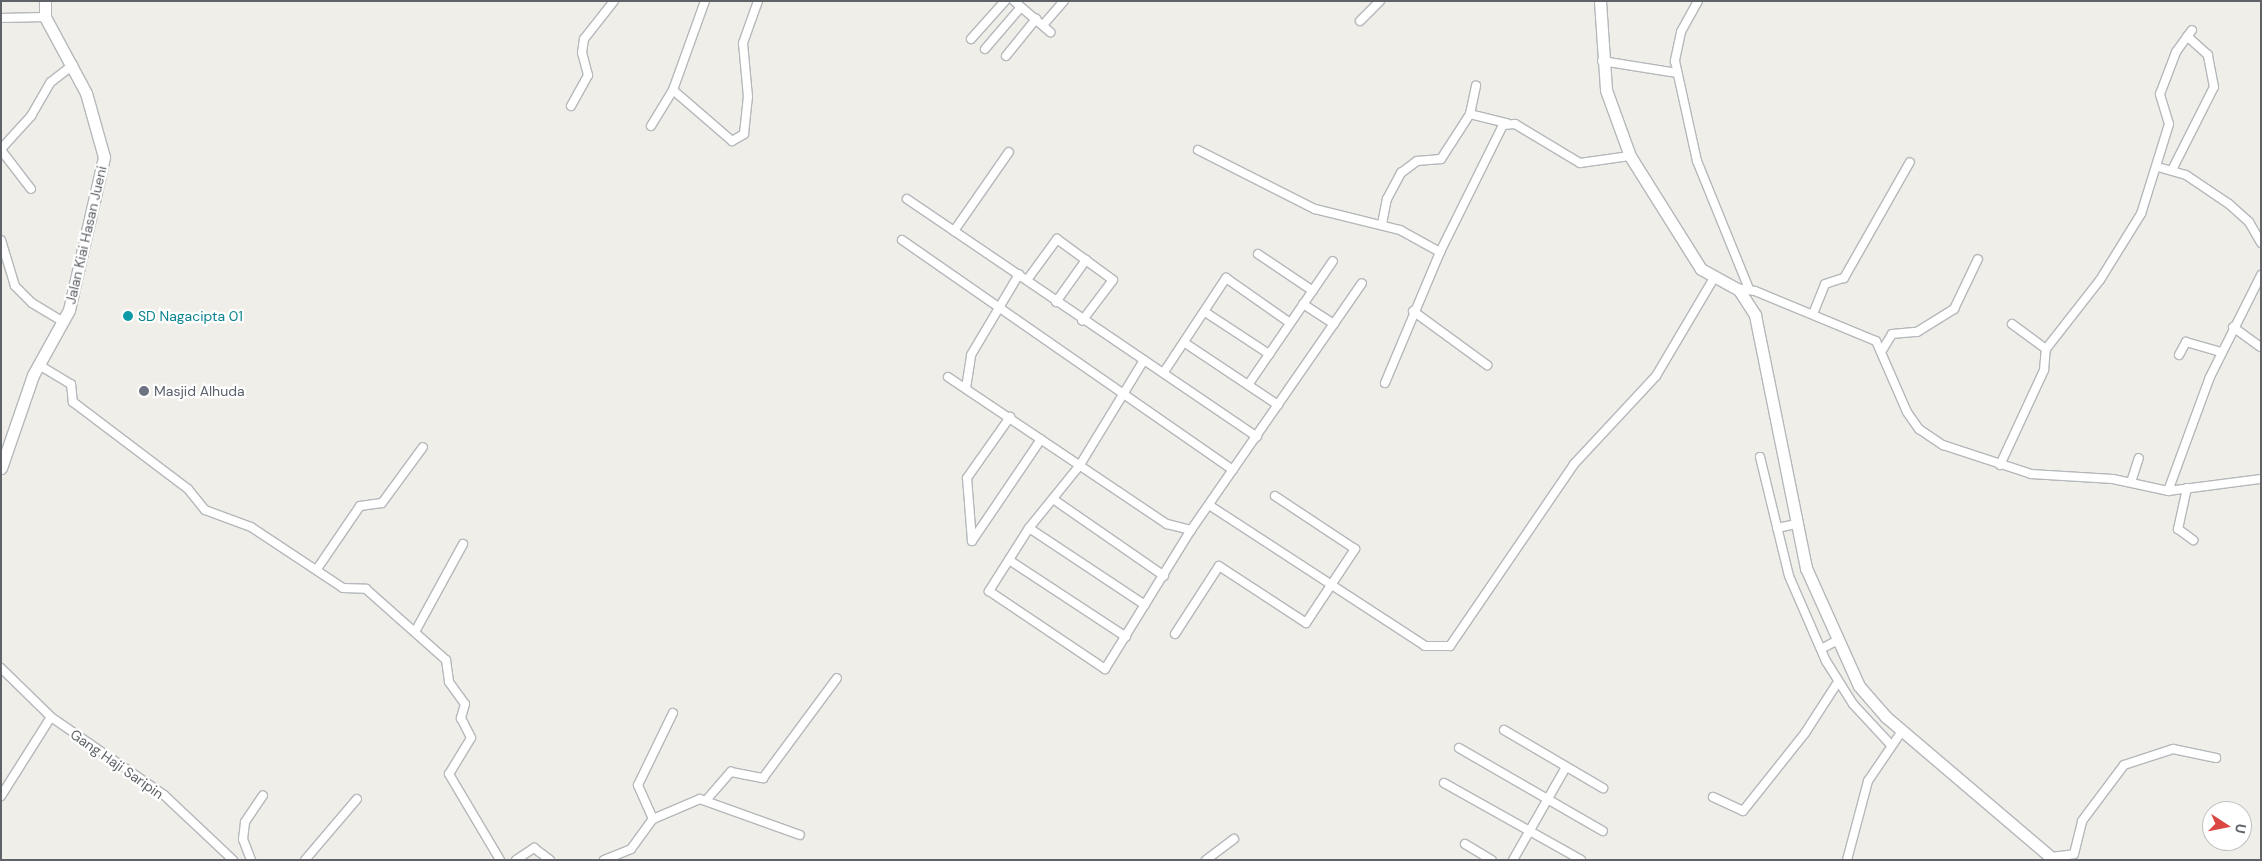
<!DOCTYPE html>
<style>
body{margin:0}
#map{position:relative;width:2262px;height:861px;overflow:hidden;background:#f0eee8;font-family:"DM Sans",sans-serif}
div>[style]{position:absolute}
.roads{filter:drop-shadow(1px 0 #b5b8bb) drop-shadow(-1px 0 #b5b8bb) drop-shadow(0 1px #b5b8bb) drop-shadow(0 -1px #b5b8bb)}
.street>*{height:8px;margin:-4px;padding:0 4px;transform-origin:4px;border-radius:4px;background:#fff}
.secondary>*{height:11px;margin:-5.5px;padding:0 5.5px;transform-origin:5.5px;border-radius:5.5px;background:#fff}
.dots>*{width:14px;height:14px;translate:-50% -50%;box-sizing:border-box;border:2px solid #fff;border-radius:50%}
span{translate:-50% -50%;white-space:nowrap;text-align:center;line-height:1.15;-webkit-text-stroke:4.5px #fff;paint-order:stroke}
.street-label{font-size:14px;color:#5f6367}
.culture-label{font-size:14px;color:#0d838f}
.left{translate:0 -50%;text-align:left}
.worship-label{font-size:14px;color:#5b616d}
.frame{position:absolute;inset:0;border:2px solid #5f6367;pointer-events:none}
.north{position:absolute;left:2202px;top:801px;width:50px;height:50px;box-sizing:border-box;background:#fff;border:1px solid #bfc1c2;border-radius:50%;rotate:101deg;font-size:14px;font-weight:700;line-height:20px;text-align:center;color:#5f6367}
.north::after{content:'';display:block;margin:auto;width:18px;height:22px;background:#db4742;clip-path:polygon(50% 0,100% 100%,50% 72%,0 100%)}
</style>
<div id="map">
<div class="roads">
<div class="street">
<i style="left:705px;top:1px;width:95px;rotate:109.8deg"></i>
<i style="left:673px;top:90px;width:78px;rotate:40.8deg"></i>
<i style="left:732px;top:141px;width:14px;rotate:-30deg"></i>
<i style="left:744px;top:134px;width:37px;rotate:-84deg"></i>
<i style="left:748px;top:97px;width:54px;rotate:-95.3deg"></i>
<i style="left:743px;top:43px;width:45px;rotate:-70.3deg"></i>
<i style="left:1014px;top:1px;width:48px;rotate:40.7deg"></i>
<i style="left:1698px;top:1px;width:35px;rotate:119deg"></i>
<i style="left:1681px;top:32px;width:30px;rotate:102deg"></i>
<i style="left:1675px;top:61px;width:102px;rotate:77.6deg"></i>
<i style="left:1697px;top:161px;width:138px;rotate:67.9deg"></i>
<i style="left:1px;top:18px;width:44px;rotate:-1.3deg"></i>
<i style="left:1360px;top:21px;width:28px;rotate:-45deg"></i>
<i style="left:1043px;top:25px;width:32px;rotate:-49deg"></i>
<i style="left:971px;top:39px;width:51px;rotate:-48.2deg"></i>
<i style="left:985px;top:49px;width:55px;rotate:-49.4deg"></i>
<i style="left:1006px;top:56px;width:48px;rotate:-51deg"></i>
<i style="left:1602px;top:61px;width:76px;rotate:9.1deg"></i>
<i style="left:571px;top:106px;width:35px;rotate:-61deg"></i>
<i style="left:588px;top:75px;width:23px;rotate:-105deg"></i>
<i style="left:582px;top:53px;width:14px;rotate:-82deg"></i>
<i style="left:584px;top:39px;width:48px;rotate:-51.7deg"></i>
<i style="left:1470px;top:114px;width:38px;rotate:14deg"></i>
<i style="left:651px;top:126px;width:42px;rotate:-58.6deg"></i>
<i style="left:1px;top:149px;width:45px;rotate:-47.7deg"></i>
<i style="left:31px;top:116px;width:39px;rotate:-60deg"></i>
<i style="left:51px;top:82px;width:28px;rotate:-38deg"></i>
<i style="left:1px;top:150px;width:49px;rotate:52.4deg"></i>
<i style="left:1198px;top:150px;width:131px;rotate:26.8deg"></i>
<i style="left:1315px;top:209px;width:88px;rotate:13.9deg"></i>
<i style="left:1400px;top:230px;width:46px;rotate:28.8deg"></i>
<i style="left:2158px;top:167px;width:29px;rotate:16deg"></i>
<i style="left:2186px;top:175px;width:52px;rotate:34deg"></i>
<i style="left:2229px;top:204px;width:27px;rotate:42deg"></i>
<i style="left:2249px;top:222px;width:24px;rotate:60deg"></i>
<i style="left:2172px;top:170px;width:93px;rotate:-63.2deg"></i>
<i style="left:2214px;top:87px;width:33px;rotate:-101deg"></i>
<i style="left:2208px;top:55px;width:28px;rotate:-138deg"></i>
<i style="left:907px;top:199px;width:423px;rotate:34.2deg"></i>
<i style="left:1382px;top:224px;width:25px;rotate:-79deg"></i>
<i style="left:1387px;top:199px;width:30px;rotate:-62deg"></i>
<i style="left:1401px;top:173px;width:20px;rotate:-37deg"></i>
<i style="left:1417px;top:161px;width:24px;rotate:-5deg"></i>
<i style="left:1441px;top:159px;width:54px;rotate:-57.2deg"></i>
<i style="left:1470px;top:114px;width:29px;rotate:-78deg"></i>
<i style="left:954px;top:231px;width:96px;rotate:-55.2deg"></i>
<i style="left:1px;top:240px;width:48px;rotate:73.1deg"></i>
<i style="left:15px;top:286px;width:24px;rotate:45deg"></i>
<i style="left:32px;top:303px;width:37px;rotate:31deg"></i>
<i style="left:902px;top:240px;width:403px;rotate:34.8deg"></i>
<i style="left:1258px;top:254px;width:66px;rotate:33.9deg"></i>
<i style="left:1027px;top:280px;width:51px;rotate:-53.8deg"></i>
<i style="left:1057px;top:239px;width:69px;rotate:36.2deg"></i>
<i style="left:1113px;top:280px;width:51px;rotate:127.1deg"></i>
<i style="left:1736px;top:288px;width:19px;rotate:9deg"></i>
<i style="left:1755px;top:291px;width:131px;rotate:22.5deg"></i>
<i style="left:1876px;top:341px;width:77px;rotate:66.4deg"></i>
<i style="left:1907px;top:412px;width:21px;rotate:55deg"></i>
<i style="left:1919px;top:429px;width:29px;rotate:34deg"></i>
<i style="left:1943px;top:445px;width:93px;rotate:18.2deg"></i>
<i style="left:2031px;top:474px;width:82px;rotate:3.5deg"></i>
<i style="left:2113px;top:479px;width:56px;rotate:12.3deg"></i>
<i style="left:2168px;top:491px;width:94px;rotate:-7.4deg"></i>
<i style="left:1056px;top:302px;width:52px;rotate:-54.5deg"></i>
<i style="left:1303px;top:304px;width:37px;rotate:33deg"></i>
<i style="left:1413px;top:311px;width:92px;rotate:36.1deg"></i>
<i style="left:1205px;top:312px;width:77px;rotate:33.3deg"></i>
<i style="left:1813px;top:314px;width:32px;rotate:-68deg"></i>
<i style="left:1825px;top:284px;width:20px;rotate:-18deg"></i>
<i style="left:1844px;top:278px;width:133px;rotate:-60.4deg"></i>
<i style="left:2012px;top:324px;width:42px;rotate:36.3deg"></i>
<i style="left:2233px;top:327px;width:34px;rotate:36deg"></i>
<i style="left:1185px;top:343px;width:112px;rotate:33.7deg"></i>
<i style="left:1883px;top:349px;width:17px;rotate:-59deg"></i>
<i style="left:1892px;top:334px;width:25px;rotate:-5deg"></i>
<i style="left:1917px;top:332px;width:44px;rotate:-31.9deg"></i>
<i style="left:1954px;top:309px;width:55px;rotate:-64.4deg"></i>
<i style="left:2179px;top:355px;width:15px;rotate:-62deg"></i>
<i style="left:2186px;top:342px;width:35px;rotate:16deg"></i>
<i style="left:1144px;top:360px;width:123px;rotate:121.4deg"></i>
<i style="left:1080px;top:465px;width:81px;rotate:129deg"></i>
<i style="left:1029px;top:528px;width:75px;rotate:122.4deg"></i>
<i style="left:989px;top:591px;width:140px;rotate:33.9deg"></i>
<i style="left:1105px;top:669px;width:163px;rotate:-58.3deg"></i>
<i style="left:39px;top:365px;width:37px;rotate:31deg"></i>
<i style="left:71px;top:384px;width:18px;rotate:84deg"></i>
<i style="left:73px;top:402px;width:144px;rotate:37.1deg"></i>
<i style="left:188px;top:489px;width:27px;rotate:51deg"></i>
<i style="left:205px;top:510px;width:49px;rotate:20.3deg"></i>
<i style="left:251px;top:527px;width:110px;rotate:33.5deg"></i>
<i style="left:343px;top:588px;width:23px;rotate:2deg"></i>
<i style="left:366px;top:589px;width:107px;rotate:41.6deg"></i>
<i style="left:446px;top:660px;width:22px;rotate:82deg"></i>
<i style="left:449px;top:682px;width:27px;rotate:54deg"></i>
<i style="left:465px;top:704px;width:15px;rotate:106deg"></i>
<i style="left:461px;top:718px;width:22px;rotate:63deg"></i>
<i style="left:471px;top:738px;width:42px;rotate:121.4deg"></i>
<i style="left:449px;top:774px;width:100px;rotate:59.3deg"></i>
<i style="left:1164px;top:372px;width:113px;rotate:-56.6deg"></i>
<i style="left:1226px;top:278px;width:78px;rotate:35.1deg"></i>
<i style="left:948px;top:377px;width:264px;rotate:33.9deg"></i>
<i style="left:1167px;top:524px;width:25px;rotate:14deg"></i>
<i style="left:1191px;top:530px;width:300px;rotate:-55.3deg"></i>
<i style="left:1385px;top:383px;width:142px;rotate:-67.2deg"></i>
<i style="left:1440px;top:252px;width:142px;rotate:-63.6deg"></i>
<i style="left:1503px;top:125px;width:12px;rotate:-5deg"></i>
<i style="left:1515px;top:124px;width:76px;rotate:31deg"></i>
<i style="left:1580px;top:163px;width:50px;rotate:-8deg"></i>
<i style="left:1248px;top:385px;width:150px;rotate:-55.6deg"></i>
<i style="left:966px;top:388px;width:33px;rotate:-81deg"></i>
<i style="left:971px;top:355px;width:94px;rotate:-59.3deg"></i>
<i style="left:1760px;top:457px;width:122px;rotate:76.3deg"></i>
<i style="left:1789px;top:576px;width:93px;rotate:66.5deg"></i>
<i style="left:1826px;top:661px;width:51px;rotate:57.9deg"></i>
<i style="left:1853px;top:704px;width:56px;rotate:47.2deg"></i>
<i style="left:2000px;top:465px;width:105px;rotate:-65.1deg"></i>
<i style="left:2044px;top:370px;width:21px;rotate:-85deg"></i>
<i style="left:2046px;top:349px;width:88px;rotate:-52deg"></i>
<i style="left:2100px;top:280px;width:78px;rotate:-58.2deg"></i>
<i style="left:2141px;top:214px;width:94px;rotate:-72.7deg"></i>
<i style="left:2169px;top:124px;width:31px;rotate:-107deg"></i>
<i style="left:2160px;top:94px;width:45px;rotate:-69.1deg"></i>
<i style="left:2176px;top:52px;width:27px;rotate:-54deg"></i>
<i style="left:2131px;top:482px;width:25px;rotate:-72deg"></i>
<i style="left:2187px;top:488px;width:42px;rotate:102.4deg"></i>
<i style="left:2178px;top:529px;width:19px;rotate:36deg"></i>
<i style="left:2168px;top:491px;width:121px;rotate:-69.8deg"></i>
<i style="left:2210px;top:377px;width:114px;rotate:-63.4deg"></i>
<i style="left:1053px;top:499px;width:135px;rotate:34.7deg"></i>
<i style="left:1209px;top:505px;width:258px;rotate:33.1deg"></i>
<i style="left:1425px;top:646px;width:25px"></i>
<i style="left:1450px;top:646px;width:220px;rotate:-55.7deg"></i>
<i style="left:1574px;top:464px;width:120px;rotate:-47deg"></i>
<i style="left:1656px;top:376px;width:114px;rotate:-59.4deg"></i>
<i style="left:1029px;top:528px;width:139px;rotate:33.6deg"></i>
<i style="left:1777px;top:528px;width:19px;rotate:-12deg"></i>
<i style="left:972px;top:541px;width:63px;rotate:-94.5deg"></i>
<i style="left:967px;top:478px;width:75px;rotate:-54.8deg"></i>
<i style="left:972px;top:541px;width:123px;rotate:-55.9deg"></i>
<i style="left:1009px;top:560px;width:140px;rotate:33.3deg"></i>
<i style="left:317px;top:569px;width:76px;rotate:-55.7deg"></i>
<i style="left:360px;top:506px;width:22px;rotate:-8deg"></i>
<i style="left:382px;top:503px;width:69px;rotate:-53.8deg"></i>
<i style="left:416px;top:630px;width:98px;rotate:-61.3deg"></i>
<i style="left:1175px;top:634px;width:81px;rotate:-57.1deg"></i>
<i style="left:1219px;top:566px;width:104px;rotate:33.2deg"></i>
<i style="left:1306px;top:623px;width:89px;rotate:-56.5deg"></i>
<i style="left:1355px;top:549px;width:96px;rotate:-146.5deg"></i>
<i style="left:1821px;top:649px;width:17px;rotate:-28deg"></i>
<i style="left:1px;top:668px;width:70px;rotate:44.4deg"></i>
<i style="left:51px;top:717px;width:137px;rotate:34.6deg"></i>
<i style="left:164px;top:795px;width:95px;rotate:43.3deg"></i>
<i style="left:1504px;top:730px;width:115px;rotate:30.4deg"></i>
<i style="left:1459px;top:748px;width:166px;rotate:30deg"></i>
<i style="left:1444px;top:783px;width:157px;rotate:29.3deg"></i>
<i style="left:1px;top:796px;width:93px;rotate:-57.7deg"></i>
<i style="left:1713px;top:797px;width:33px;rotate:25deg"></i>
<i style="left:1743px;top:811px;width:100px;rotate:-51.5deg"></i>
<i style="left:1805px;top:733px;width:61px;rotate:-57.1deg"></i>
<i style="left:708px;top:798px;width:35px;rotate:-49deg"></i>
<i style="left:731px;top:772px;width:33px;rotate:11deg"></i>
<i style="left:763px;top:778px;width:124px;rotate:-53.5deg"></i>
<i style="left:653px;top:819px;width:37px;rotate:-114deg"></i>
<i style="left:638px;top:785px;width:80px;rotate:-64.1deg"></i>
<i style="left:1465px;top:844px;width:31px;rotate:31deg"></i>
<i style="left:2051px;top:857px;width:23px;rotate:-7deg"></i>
<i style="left:2074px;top:854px;width:34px;rotate:-76deg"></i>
<i style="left:2082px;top:821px;width:70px;rotate:-53.1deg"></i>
<i style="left:2124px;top:765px;width:52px;rotate:-18.1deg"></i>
<i style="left:2173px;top:749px;width:44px;rotate:11.8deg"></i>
<i style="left:251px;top:860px;width:22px;rotate:-111deg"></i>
<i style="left:243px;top:839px;width:17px;rotate:-83deg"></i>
<i style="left:245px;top:822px;width:32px;rotate:-56deg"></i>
<i style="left:305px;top:860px;width:80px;rotate:-49.6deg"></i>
<i style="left:516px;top:860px;width:22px;rotate:-34deg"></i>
<i style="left:534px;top:848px;width:20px;rotate:37deg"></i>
<i style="left:604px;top:860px;width:29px;rotate:-22deg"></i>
<i style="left:631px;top:849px;width:37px;rotate:-54deg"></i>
<i style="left:653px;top:819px;width:51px;rotate:-23.1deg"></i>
<i style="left:700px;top:799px;width:106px;rotate:19.8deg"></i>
<i style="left:1206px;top:860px;width:35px;rotate:-37deg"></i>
<i style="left:1513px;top:860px;width:107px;rotate:-60.3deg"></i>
<i style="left:1847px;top:860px;width:82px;rotate:-75.1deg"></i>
<i style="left:1868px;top:781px;width:60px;rotate:-55.8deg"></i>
</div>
<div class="secondary">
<i style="left:1600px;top:1px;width:89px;rotate:86.1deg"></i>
<i style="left:1606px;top:90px;width:70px;rotate:70deg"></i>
<i style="left:1630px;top:156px;width:133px;rotate:57.9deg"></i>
<i style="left:1701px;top:269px;width:43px;rotate:28.9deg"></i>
<i style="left:1739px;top:290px;width:30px;rotate:57deg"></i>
<i style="left:1755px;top:315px;width:258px;rotate:78.6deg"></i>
<i style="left:1806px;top:568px;width:129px;rotate:65.8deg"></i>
<i style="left:1859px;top:686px;width:41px;rotate:48.9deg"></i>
<i style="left:1886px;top:717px;width:221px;rotate:40.4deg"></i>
<i style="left:1px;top:468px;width:98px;rotate:-71deg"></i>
<i style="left:33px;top:375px;width:74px;rotate:-61deg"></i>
<i style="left:69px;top:310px;width:157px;rotate:-77.1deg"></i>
<i style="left:104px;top:157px;width:66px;rotate:-105.7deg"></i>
<i style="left:86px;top:93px;width:86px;rotate:-118.3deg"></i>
<i style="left:45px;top:17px;width:16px;rotate:-90deg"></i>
</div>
</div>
<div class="dots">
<i style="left:128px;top:316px;background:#0f9aa8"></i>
<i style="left:144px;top:391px;background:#6b7280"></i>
</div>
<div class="street-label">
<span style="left:86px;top:235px;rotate:-77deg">Jalan Kiai Hasan Jueni</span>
<span style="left:117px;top:764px;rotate:35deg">Gang Haji Saripin</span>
</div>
<div class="culture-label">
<span class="left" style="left:138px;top:316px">SD Nagacipta 01</span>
</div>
<div class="worship-label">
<span class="left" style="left:154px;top:391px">Masjid Alhuda</span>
</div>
<div class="frame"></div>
<div class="north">U</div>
</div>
